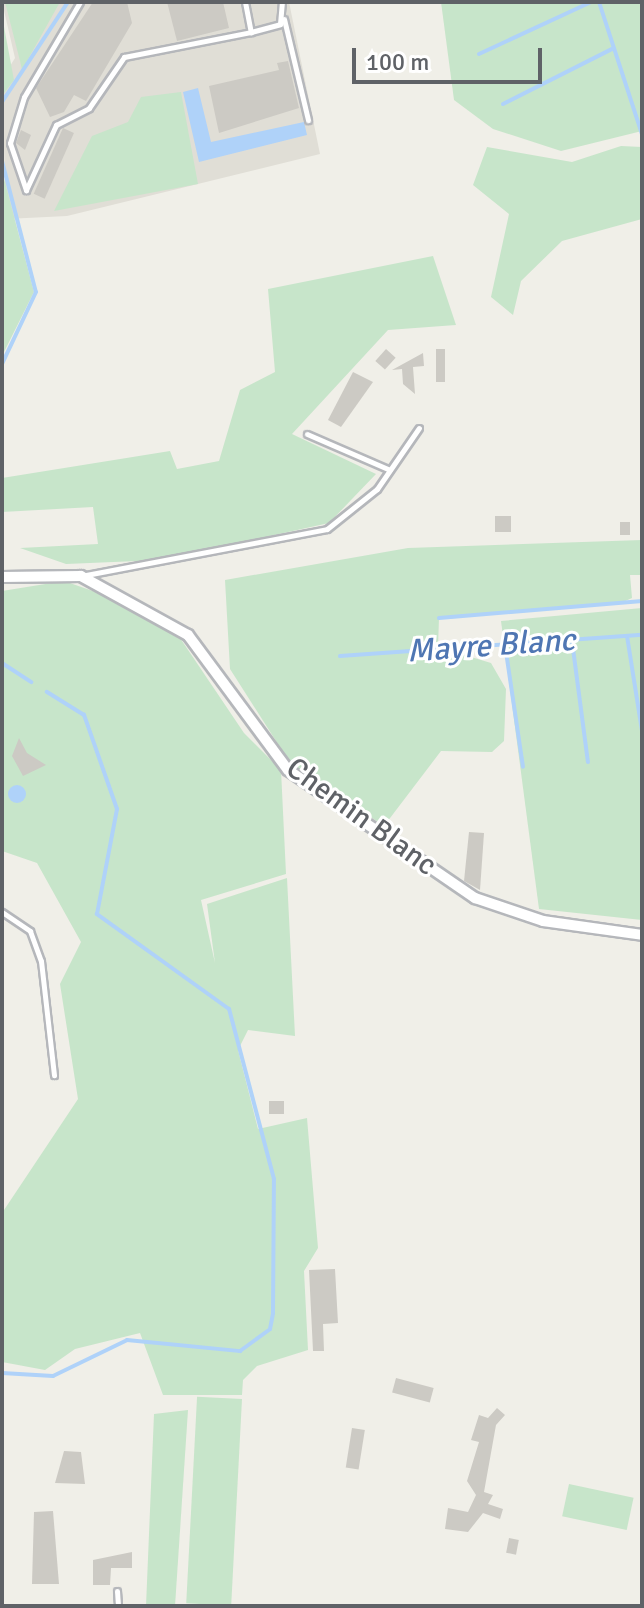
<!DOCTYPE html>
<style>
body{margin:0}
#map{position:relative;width:644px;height:1608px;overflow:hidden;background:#f0efe8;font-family:Signika,sans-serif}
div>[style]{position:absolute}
.education>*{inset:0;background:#e0ded6}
.green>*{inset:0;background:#c7e5ca;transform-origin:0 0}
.water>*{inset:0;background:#afd2f9}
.round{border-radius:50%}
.stream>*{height:4px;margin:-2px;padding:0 2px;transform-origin:2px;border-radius:2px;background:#afd2f9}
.building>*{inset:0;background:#cccac4;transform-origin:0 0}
.path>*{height:2px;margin-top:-1px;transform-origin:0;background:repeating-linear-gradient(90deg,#9fc3ad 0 8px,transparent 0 12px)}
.roads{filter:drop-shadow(2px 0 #b5b7bb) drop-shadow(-2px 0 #b5b7bb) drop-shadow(0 2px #b5b7bb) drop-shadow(0 -2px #b5b7bb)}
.lane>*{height:5px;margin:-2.5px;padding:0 2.5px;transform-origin:2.5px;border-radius:2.5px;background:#fff}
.street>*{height:10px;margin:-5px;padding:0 5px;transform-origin:5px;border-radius:5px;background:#fff}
span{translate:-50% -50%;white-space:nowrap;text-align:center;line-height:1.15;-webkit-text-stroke:6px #fff;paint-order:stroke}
.street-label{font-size:30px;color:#5f6267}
.water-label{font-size:32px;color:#4f76b3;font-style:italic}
.frame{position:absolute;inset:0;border:4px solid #5f6267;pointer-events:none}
.scale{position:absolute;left:352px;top:48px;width:190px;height:36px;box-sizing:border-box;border:4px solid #5f6267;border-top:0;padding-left:10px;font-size:24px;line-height:28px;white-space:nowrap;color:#5f6267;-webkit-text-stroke:6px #fff;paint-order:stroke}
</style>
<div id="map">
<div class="education">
<i style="clip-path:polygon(2px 2px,289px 2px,320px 154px,67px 216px,6px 219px,2px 79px,15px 58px)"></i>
</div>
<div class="green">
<i style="clip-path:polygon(5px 2px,60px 2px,22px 70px,20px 61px)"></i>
<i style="clip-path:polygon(441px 2px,642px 2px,642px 131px,561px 151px,493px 129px,454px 100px)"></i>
<i style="clip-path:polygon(2px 16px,14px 80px,2px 96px)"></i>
<i style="clip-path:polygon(181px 92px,198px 184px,54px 211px,92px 136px,128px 122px,141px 97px)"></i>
<i style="clip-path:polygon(621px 146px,642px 147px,642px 219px,562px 241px,521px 281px,513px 315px,491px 297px,509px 214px,473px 185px,487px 147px,572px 162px)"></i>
<i style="clip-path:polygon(2px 171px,34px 292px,2px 356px)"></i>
<i style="clip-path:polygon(433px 256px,456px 325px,388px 330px,292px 434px,376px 474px,329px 523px,161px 560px,66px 564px,20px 548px,98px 544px,93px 507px,2px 512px,2px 478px,170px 451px,177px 469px,219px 461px,240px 390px,275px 372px,268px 289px)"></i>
<i style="clip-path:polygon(642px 540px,642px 575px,630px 575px,632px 598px,621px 603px,439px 618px,438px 647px,491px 663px,506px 689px,504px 741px,492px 752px,441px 751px,384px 826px,290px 763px,230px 669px,225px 580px,408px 548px)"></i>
<i style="clip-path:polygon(64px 581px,139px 607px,180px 638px,244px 733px,281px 770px,286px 874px,201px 900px,215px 963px,207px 904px,287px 878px,295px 1036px,248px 1030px,238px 1050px,258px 1129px,307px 1118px,318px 1248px,304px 1271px,308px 1350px,257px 1366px,243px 1380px,242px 1395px,163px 1395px,140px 1333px,75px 1349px,45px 1370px,2px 1362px,2px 1213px,78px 1099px,60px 984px,81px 942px,37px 863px,2px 851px,2px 591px)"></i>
<i style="clip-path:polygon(642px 608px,642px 920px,539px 909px,501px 621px)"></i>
<i style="left:242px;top:1399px;width:207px;height:45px;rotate:93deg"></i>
<i style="clip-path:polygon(188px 1410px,175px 1606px,146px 1606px,154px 1414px)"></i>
<i style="left:569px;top:1484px;width:66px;height:33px;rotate:12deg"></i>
</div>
<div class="water">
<i style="clip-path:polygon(198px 88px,211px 142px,304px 122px,307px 135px,199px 162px,183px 92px)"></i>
<i class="round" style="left:8px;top:785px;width:18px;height:18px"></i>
</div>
<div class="stream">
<i style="left:599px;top:2px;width:139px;rotate:72deg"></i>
<i style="left:479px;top:54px;width:123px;rotate:-24.9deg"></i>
<i style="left:2px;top:102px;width:120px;rotate:-56.6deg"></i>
<i style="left:503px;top:104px;width:124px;rotate:-26.8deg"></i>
<i style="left:2px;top:161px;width:135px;rotate:75.5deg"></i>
<i style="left:36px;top:292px;width:80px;rotate:115.3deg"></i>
<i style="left:439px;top:618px;width:204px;rotate:-4.8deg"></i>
<i style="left:627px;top:636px;width:96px;rotate:81deg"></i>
<i style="left:572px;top:641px;width:122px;rotate:82.5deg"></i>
<i style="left:505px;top:645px;width:123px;rotate:81.6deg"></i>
<i style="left:340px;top:656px;width:303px;rotate:-4deg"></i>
<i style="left:2px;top:663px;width:35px;rotate:33deg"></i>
<i style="left:2px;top:1373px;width:51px;rotate:3.4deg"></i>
<i style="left:53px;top:1376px;width:82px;rotate:-25.9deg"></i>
<i style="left:127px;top:1340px;width:114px;rotate:5.6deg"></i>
<i style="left:240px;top:1351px;width:37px;rotate:-36deg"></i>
<i style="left:270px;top:1329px;width:16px;rotate:-79deg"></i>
<i style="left:273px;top:1313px;width:134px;rotate:-89.6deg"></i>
<i style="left:274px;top:1179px;width:176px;rotate:-104.8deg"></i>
<i style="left:229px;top:1009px;width:163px;rotate:-144.3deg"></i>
<i style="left:97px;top:914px;width:107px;rotate:-79.2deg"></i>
<i style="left:117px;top:809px;width:100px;rotate:-109.3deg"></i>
<i style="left:84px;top:715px;width:44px;rotate:-148.1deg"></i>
</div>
<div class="building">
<i style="clip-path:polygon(93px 2px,127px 2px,132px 23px,86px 101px,74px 95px,64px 112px,50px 117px,36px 88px)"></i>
<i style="clip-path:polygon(167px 2px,223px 2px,229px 28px,177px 41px)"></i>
<i style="clip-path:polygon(288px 61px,299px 108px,219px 133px,209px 86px,279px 70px,277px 63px)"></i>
<i style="left:63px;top:128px;width:12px;height:72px;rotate:24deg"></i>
<i style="clip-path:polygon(21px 130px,31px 135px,25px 150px,16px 143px)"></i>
<i style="left:386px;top:349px;width:13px;height:16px;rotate:42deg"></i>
<i style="left:436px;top:349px;width:9px;height:33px"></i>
<i style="clip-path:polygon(423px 353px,424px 366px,413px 367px,415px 394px,403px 384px,402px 369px,392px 370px)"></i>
<i style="clip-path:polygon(353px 372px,373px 382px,341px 427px,328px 420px)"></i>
<i style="left:511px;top:516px;width:16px;height:16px;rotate:90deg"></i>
<i style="left:620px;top:522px;width:10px;height:13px"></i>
<i style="clip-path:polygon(19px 738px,27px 753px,46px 765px,23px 776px,12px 756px)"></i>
<i style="clip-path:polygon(469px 832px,484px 833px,480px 890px,464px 881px)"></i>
<i style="left:284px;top:1101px;width:13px;height:15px;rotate:90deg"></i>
<i style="clip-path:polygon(335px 1269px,338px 1323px,323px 1324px,324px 1351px,313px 1351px,309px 1270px)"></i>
<i style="left:396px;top:1378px;width:39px;height:15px;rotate:15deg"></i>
<i style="clip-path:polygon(497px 1408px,505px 1415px,496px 1425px,484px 1492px,493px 1495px,488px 1504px,503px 1509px,500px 1519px,483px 1513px,468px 1532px,445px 1529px,448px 1508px,468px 1512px,476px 1495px,467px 1481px,479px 1442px,471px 1440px,479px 1415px,488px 1418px)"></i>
<i style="left:352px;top:1428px;width:13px;height:40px;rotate:9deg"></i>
<i style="clip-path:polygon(64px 1451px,81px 1452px,85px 1484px,55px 1483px)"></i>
<i style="clip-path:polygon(53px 1511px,59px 1584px,32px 1584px,34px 1512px)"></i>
<i style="left:509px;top:1538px;width:10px;height:15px;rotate:11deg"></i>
<i style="clip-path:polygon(132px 1552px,132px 1568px,111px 1568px,110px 1585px,93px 1585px,93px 1560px)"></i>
</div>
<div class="path">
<i style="left:2px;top:38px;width:21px;rotate:90deg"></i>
</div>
<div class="roads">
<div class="lane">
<i style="left:80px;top:2px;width:110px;rotate:120.5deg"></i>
<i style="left:24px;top:97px;width:48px;rotate:106.9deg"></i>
<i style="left:10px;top:143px;width:50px;rotate:71.2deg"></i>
<i style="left:26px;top:190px;width:72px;rotate:-65.2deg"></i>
<i style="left:56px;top:125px;width:37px;rotate:-27deg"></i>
<i style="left:89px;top:108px;width:62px;rotate:-55.5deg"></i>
<i style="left:124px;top:57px;width:129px;rotate:-11.1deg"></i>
<i style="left:245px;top:2px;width:31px;rotate:79deg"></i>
<i style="left:251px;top:32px;width:30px;rotate:-15deg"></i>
<i style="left:280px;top:24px;width:22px;rotate:-85deg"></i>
<i style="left:284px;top:19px;width:104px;rotate:76.6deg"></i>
<i style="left:307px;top:434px;width:90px;rotate:23.4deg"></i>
<i style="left:86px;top:575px;width:245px;rotate:-10.8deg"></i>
<i style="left:327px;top:529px;width:64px;rotate:-38.7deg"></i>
<i style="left:377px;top:489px;width:74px;rotate:-55.5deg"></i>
<i style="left:2px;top:912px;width:34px;rotate:34deg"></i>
<i style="left:30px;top:931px;width:32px;rotate:70deg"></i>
<i style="left:41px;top:961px;width:115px;rotate:83.5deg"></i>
<i style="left:117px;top:1591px;width:15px;rotate:86deg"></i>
</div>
<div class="street">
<i style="left:2px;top:577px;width:79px;rotate:-0.7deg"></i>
<i style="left:81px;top:576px;width:122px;rotate:28.9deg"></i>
<i style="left:188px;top:635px;width:168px;rotate:53.5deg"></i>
<i style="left:288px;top:770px;width:227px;rotate:34.4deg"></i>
<i style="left:475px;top:898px;width:72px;rotate:18.7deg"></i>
<i style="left:543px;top:921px;width:100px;rotate:8deg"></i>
</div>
</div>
<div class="street-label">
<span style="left:361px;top:817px;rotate:36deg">Chemin Blanc</span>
</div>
<div class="water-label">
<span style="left:491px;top:646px;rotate:-4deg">Mayre Blanc</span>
</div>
<div class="frame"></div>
<div class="scale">100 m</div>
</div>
